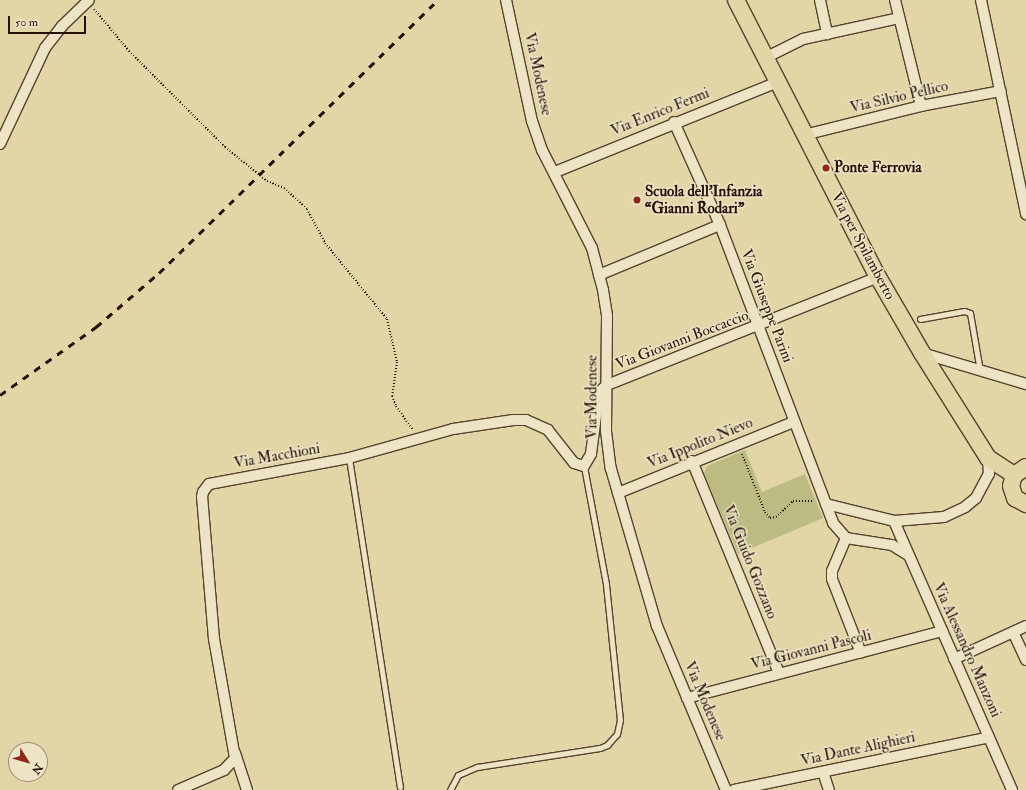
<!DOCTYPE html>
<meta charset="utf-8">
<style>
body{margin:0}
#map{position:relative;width:1026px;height:790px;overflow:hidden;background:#e2d5a6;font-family:"IM FELL Double Pica",serif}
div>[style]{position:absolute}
.green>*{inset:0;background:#bcbb81}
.path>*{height:2px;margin-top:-1px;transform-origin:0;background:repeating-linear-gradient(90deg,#271107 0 1px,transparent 0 3px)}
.roads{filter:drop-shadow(1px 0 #56422f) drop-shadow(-1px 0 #56422f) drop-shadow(0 1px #56422f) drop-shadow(0 -1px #56422f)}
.service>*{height:5px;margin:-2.5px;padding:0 2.5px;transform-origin:2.5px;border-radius:2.5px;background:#ece4c5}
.minor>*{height:10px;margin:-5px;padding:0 5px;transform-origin:5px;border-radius:5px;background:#ece4c5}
.primary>*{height:16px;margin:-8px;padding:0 8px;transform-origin:8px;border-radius:8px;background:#e2d5a6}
.rail>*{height:3px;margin-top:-1.5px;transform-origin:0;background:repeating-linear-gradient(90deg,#271107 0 7px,transparent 0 14px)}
.dots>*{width:11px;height:11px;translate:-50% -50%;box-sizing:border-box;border:2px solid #ece4c5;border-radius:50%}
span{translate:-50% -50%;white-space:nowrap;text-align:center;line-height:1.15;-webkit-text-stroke:3px #ece4c5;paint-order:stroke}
.street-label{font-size:15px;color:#271107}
.poi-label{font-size:15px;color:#271107;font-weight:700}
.left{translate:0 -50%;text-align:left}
.north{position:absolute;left:8px;top:742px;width:40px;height:40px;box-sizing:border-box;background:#ece4c5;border:1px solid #9d9079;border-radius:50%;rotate:127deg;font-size:11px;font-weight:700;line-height:16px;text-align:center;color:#271107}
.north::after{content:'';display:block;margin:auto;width:14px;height:18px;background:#8f2418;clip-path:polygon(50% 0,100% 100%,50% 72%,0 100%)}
.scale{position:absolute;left:8px;top:16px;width:78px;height:18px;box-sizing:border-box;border:2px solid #271107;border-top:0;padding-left:5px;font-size:12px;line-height:14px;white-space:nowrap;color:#271107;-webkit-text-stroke:3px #ece4c5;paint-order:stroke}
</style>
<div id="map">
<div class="green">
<i style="clip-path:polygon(745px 450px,762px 492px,805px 474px,823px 518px,738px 554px,704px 473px,707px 466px)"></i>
</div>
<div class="path">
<i style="left:94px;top:9px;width:55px;rotate:50.2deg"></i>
<i style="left:129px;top:51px;width:136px;rotate:45deg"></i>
<i style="left:225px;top:147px;width:54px;rotate:39deg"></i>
<i style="left:267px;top:181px;width:18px;rotate:22deg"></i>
<i style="left:284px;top:188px;width:31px;rotate:42deg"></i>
<i style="left:307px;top:209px;width:38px;rotate:62deg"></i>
<i style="left:325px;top:243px;width:98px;rotate:50.8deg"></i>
<i style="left:387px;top:319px;width:44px;rotate:76.9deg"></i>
<i style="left:397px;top:362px;width:34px;rotate:98deg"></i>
<i style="left:392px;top:396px;width:11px;rotate:68deg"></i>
<i style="left:396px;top:406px;width:29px;rotate:55deg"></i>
<i style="left:742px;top:454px;width:62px;rotate:68.4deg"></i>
<i style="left:765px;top:512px;width:8px;rotate:50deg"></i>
<i style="left:770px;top:518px;width:6px;rotate:-9deg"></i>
<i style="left:776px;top:517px;width:23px;rotate:-43deg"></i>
<i style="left:793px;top:501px;width:21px"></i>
</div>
<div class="roads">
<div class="service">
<i style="left:920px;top:319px;width:45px;rotate:-10.3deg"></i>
<i style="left:964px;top:311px;width:6px;rotate:18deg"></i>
<i style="left:970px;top:313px;width:59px;rotate:80.2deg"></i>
<i style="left:349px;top:458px;width:333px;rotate:81.2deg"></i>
<i style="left:450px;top:790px;width:17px;rotate:-62deg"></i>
<i style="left:458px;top:775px;width:21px;rotate:-23deg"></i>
<i style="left:477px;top:767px;width:124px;rotate:-8.8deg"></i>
<i style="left:600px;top:748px;width:8px;rotate:-23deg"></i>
<i style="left:607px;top:745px;width:15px;rotate:-48deg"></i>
<i style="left:617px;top:734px;width:14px;rotate:-78deg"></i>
<i style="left:620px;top:720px;width:137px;rotate:-95.9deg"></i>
<i style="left:606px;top:584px;width:120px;rotate:-100.6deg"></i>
</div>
<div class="minor">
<i style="left:506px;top:0;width:124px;rotate:77.9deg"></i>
<i style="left:532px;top:121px;width:31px;rotate:71deg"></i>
<i style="left:542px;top:150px;width:110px;rotate:63deg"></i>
<i style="left:592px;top:248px;width:43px;rotate:75.3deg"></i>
<i style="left:603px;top:290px;width:26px;rotate:81deg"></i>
<i style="left:607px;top:316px;width:115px;rotate:90.5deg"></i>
<i style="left:606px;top:431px;width:38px;rotate:83deg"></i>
<i style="left:611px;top:469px;width:164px;rotate:73.7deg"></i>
<i style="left:657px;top:626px;width:178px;rotate:67.2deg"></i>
<i style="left:820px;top:0;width:35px;rotate:78deg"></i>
<i style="left:895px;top:0;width:109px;rotate:76.2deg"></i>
<i style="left:981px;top:0;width:219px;rotate:78.1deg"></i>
<i style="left:765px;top:58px;width:42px;rotate:-26.6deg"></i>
<i style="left:803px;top:39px;width:98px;rotate:-12.3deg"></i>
<i style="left:674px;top:122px;width:113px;rotate:65.9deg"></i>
<i style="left:720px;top:225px;width:319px;rotate:69.2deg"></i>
<i style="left:833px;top:523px;width:20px;rotate:49deg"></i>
<i style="left:846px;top:538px;width:47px;rotate:8.7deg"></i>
<i style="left:892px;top:545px;width:19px;rotate:32deg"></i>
<i style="left:804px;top:135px;width:121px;rotate:-13.9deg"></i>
<i style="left:921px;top:106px;width:81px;rotate:-10.6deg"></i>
<i style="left:0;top:144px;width:106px;rotate:-64.9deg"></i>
<i style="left:45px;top:48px;width:28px;rotate:-52deg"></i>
<i style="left:62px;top:26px;width:37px;rotate:-44deg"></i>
<i style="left:555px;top:172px;width:240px;rotate:-22deg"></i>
<i style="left:599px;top:275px;width:131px;rotate:-22.5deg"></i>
<i style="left:922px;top:353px;width:109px;rotate:16.6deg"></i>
<i style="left:692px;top:461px;width:229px;rotate:67.7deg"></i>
<i style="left:618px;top:493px;width:190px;rotate:-22deg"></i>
<i style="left:826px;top:504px;width:70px;rotate:14deg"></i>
<i style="left:894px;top:521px;width:50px;rotate:-4.6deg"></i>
<i style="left:944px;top:517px;width:23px;rotate:-25deg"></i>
<i style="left:965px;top:507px;width:14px;rotate:-39deg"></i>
<i style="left:976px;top:498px;width:27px;rotate:-62deg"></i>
<i style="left:989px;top:474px;width:16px;rotate:-94deg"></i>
<i style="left:894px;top:521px;width:294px;rotate:66.3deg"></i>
<i style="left:846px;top:538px;width:36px;rotate:113deg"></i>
<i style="left:832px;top:571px;width:8px;rotate:90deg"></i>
<i style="left:832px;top:579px;width:79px;rotate:68.6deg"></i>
<i style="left:1013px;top:632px;width:31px;rotate:65deg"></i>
<i style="left:954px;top:659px;width:79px;rotate:-24.6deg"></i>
<i style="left:687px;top:698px;width:264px;rotate:-14.7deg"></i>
<i style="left:235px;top:753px;width:39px;rotate:72deg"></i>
<i style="left:823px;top:772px;width:19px;rotate:72deg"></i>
<i style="left:178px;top:790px;width:50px;rotate:-23.5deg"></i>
<i style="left:224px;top:770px;width:16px;rotate:-47deg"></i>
<i style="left:235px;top:758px;width:121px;rotate:-100deg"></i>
<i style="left:214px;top:639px;width:143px;rotate:-94.8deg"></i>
<i style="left:202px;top:497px;width:5px;rotate:-79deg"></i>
<i style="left:203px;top:492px;width:10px;rotate:-53deg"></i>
<i style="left:209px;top:484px;width:142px;rotate:-10.5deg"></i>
<i style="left:349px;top:458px;width:108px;rotate:-15.6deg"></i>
<i style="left:453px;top:429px;width:61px;rotate:-8.5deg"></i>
<i style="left:513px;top:420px;width:13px"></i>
<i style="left:526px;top:420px;width:24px;rotate:24deg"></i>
<i style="left:548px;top:430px;width:42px;rotate:51.8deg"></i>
<i style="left:574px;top:463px;width:10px;rotate:17deg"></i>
<i style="left:584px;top:466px;width:14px;rotate:-60deg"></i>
<i style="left:591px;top:454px;width:63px;rotate:-82.6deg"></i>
<i style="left:599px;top:392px;width:11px;rotate:-41deg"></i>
<i style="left:607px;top:385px;width:292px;rotate:-21.7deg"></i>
<i style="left:734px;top:790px;width:260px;rotate:-11.7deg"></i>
</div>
<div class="primary">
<i style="left:736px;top:0;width:311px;rotate:62.9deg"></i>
<i style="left:878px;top:277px;width:88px;rotate:59.9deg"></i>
<i style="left:922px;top:353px;width:124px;rotate:57.8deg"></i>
<i style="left:988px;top:458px;width:31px;rotate:33deg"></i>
<i style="left:1026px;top:467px;width:14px;rotate:146deg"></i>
<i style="left:1014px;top:475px;width:11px;rotate:105deg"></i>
<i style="left:1011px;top:486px;width:13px;rotate:72deg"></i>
<i style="left:1015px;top:498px;width:13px;rotate:29deg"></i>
</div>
</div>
<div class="rail">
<i style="left:0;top:395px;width:118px;rotate:-35.3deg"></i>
<i style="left:96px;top:327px;width:83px;rotate:-40.6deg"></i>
<i style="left:159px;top:273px;width:390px;rotate:-44.4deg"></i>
</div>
<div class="dots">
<i style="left:826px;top:168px;background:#8f2418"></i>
<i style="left:637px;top:200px;background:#8f2418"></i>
</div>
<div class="street-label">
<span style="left:538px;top:74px;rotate:78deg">Via Modenese</span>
<span style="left:899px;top:97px;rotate:-13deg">Via Silvio Pellico</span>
<span style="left:660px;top:112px;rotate:-22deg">Via Enrico Fermi</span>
<span style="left:863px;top:246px;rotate:62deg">Via per Spilamberto</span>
<span style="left:767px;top:306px;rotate:69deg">Via Giuseppe Parini</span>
<span style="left:682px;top:340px;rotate:-21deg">Via Giovanni Boccaccio</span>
<span style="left:592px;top:397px;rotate:-90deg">Via Modenese</span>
<span style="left:700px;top:443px;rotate:-22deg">Via Ippolito Nievo</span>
<span style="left:277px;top:456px;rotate:-10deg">Via Macchioni</span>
<span style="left:750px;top:562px;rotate:68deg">Via Guido Gozzano</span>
<span style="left:811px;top:650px;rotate:-14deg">Via Giovanni Pascoli</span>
<span style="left:967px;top:650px;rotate:66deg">Via Alessandro Manzoni</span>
<span style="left:705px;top:701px;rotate:67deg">Via Modenese</span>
<span style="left:858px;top:749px;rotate:-12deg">Via Dante Alighieri</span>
</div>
<div class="poi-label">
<span class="left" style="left:834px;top:168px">Ponte Ferrovia</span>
<span class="left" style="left:645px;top:200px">Scuola dell’Infanzia<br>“Gianni Rodari”</span>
</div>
<div class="north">N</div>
<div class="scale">50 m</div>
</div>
